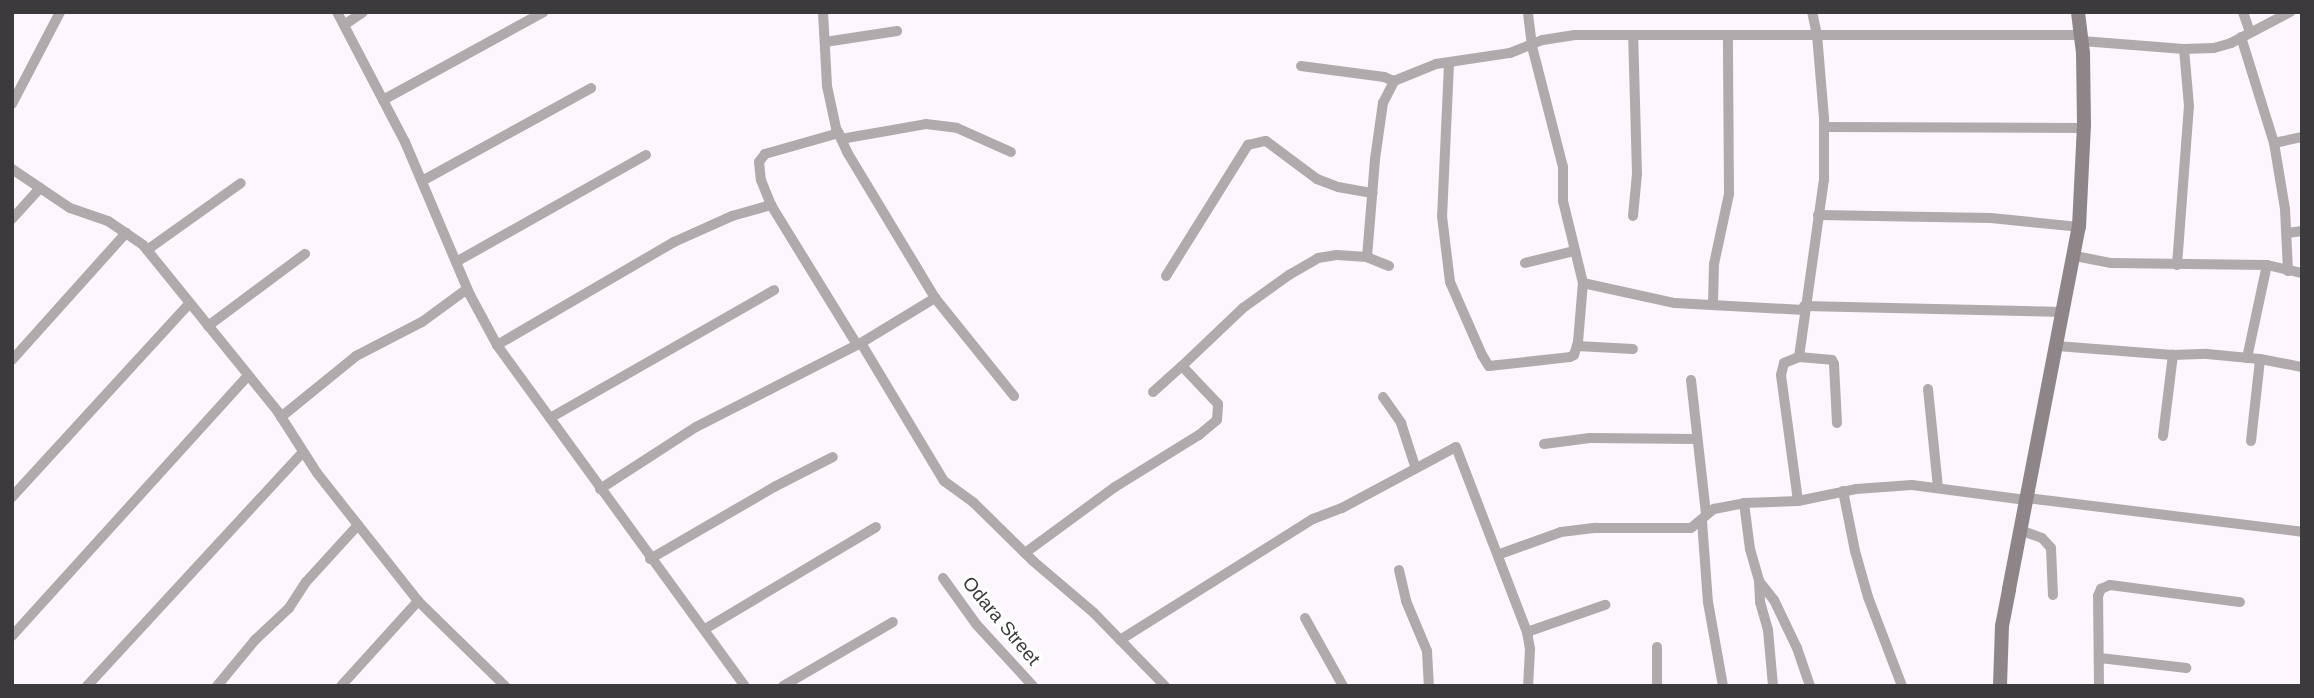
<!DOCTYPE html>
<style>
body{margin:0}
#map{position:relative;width:2314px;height:698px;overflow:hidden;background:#fdf6ff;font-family:Helvetica,sans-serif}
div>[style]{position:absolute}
.street>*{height:10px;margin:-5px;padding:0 5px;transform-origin:5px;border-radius:5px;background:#b1aaac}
.secondary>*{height:14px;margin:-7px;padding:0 7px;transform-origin:7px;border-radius:7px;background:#8e8588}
span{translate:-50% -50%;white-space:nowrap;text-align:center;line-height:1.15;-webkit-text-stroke:7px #fff;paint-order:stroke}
.street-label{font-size:19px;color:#3d3a3e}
.frame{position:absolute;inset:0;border:14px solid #3d3a3e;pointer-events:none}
</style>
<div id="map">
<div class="street">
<i style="left:337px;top:12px;width:147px;rotate:62.4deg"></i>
<i style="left:405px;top:142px;width:166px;rotate:67deg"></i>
<i style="left:470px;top:295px;width:57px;rotate:61.6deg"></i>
<i style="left:497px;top:345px;width:422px;rotate:54deg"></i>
<i style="left:823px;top:12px;width:74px;rotate:86.9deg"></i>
<i style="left:827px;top:86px;width:43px;rotate:77.9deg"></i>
<i style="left:836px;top:128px;width:26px;rotate:65deg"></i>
<i style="left:847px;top:152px;width:170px;rotate:58.9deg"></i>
<i style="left:935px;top:298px;width:126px;rotate:51.1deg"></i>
<i style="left:2243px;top:12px;width:21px;rotate:71deg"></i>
<i style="left:344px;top:25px;width:23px;rotate:-34deg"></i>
<i style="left:2241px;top:37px;width:111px;rotate:72.7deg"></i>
<i style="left:2274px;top:143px;width:67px;rotate:80.5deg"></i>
<i style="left:2285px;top:209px;width:62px;rotate:87.2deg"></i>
<i style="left:2082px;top:41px;width:102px;rotate:4.5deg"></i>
<i style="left:2184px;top:49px;width:30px;rotate:-2deg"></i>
<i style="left:2214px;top:48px;width:18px;rotate:-16deg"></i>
<i style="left:2231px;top:43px;width:67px;rotate:-27.7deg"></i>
<i style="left:825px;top:42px;width:73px;rotate:-8.7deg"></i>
<i style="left:1449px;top:64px;width:152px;rotate:92.6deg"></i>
<i style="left:1442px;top:216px;width:66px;rotate:83.1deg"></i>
<i style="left:1450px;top:282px;width:80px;rotate:66.3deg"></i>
<i style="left:1482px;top:355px;width:13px;rotate:58deg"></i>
<i style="left:1489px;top:366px;width:81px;rotate:-6.3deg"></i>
<i style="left:1570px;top:357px;width:4px;rotate:-27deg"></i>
<i style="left:1574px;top:355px;width:14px;rotate:-73deg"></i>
<i style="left:1578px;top:342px;width:59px;rotate:-85.2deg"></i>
<i style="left:1583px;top:283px;width:84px;rotate:-103.7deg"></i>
<i style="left:1563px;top:201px;width:34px;rotate:-90deg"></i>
<i style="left:1563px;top:167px;width:125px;rotate:-104.4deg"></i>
<i style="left:1532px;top:46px;width:34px;rotate:-97deg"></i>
<i style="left:1301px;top:66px;width:84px;rotate:7.5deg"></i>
<i style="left:1384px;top:77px;width:11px;rotate:22deg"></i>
<i style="left:383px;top:100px;width:183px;rotate:-28.7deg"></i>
<i style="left:12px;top:104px;width:104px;rotate:-62.4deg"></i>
<i style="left:1824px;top:127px;width:260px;rotate:0.2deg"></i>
<i style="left:839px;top:133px;width:77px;rotate:164.2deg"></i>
<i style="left:765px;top:154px;width:10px;rotate:127deg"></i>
<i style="left:759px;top:162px;width:18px;rotate:84deg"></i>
<i style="left:761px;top:180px;width:27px;rotate:68deg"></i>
<i style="left:771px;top:205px;width:164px;rotate:58.4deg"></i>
<i style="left:841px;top:139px;width:86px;rotate:-10deg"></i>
<i style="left:926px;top:124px;width:31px;rotate:7deg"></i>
<i style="left:957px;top:128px;width:59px;rotate:24deg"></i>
<i style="left:2274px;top:143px;width:29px;rotate:-12deg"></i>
<i style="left:12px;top:169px;width:70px;rotate:33.9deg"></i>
<i style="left:70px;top:208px;width:40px;rotate:18.9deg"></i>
<i style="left:108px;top:221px;width:42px;rotate:34.4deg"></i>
<i style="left:143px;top:245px;width:215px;rotate:51deg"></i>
<i style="left:278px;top:412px;width:72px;rotate:57.4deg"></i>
<i style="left:317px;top:473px;width:163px;rotate:51.7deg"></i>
<i style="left:418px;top:601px;width:122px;rotate:44.3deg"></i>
<i style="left:422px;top:181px;width:193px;rotate:-28.8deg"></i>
<i style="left:1818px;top:215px;width:173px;rotate:1deg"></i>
<i style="left:1991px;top:218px;width:88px;rotate:5.8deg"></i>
<i style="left:1633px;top:216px;width:42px;rotate:-84.6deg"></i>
<i style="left:1637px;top:174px;width:139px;rotate:-91.6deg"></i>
<i style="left:12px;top:219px;width:42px;rotate:-47.9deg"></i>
<i style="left:2288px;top:233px;width:14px;rotate:-8deg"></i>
<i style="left:147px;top:250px;width:115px;rotate:-35.5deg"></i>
<i style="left:2075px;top:256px;width:37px;rotate:11deg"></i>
<i style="left:2111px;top:263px;width:156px;rotate:0.7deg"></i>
<i style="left:2267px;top:265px;width:36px;rotate:13deg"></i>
<i style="left:456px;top:262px;width:218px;rotate:-29.4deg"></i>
<i style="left:1525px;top:263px;width:50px;rotate:-13.8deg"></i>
<i style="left:2177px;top:265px;width:159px;rotate:-85.7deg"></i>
<i style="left:2189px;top:106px;width:57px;rotate:-95deg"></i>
<i style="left:1389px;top:266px;width:24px;rotate:-158deg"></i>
<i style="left:1367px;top:257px;width:98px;rotate:-85.3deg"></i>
<i style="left:1375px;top:159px;width:57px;rotate:-81.9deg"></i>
<i style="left:1383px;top:103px;width:25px;rotate:-63deg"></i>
<i style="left:1394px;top:81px;width:45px;rotate:-22deg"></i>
<i style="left:1436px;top:64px;width:75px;rotate:-8.5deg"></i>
<i style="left:1510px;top:53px;width:35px;rotate:-22deg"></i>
<i style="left:1543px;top:40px;width:32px;rotate:-9deg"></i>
<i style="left:1575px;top:35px;width:507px"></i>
<i style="left:1166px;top:276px;width:155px;rotate:-58deg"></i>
<i style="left:1248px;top:145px;width:18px;rotate:-13deg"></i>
<i style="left:1266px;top:141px;width:64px;rotate:36.7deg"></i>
<i style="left:1317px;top:179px;width:22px;rotate:21deg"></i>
<i style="left:1338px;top:187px;width:35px;rotate:10deg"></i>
<i style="left:1583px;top:283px;width:94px;rotate:12.3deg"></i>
<i style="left:1675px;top:303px;width:128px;rotate:3.1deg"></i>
<i style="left:1713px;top:304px;width:40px;rotate:-88.6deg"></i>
<i style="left:1714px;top:264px;width:72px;rotate:-77.9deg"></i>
<i style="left:1729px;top:194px;width:159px;rotate:-90.4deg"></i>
<i style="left:1804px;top:306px;width:260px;rotate:1.3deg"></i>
<i style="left:208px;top:326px;width:121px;rotate:-36.6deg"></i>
<i style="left:861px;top:343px;width:161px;rotate:59deg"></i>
<i style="left:944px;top:481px;width:37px;rotate:36deg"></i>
<i style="left:974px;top:503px;width:83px;rotate:44.5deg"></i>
<i style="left:1033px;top:561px;width:80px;rotate:40.4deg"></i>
<i style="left:1094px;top:613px;width:102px;rotate:45.8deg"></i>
<i style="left:497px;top:345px;width:205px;rotate:-30.2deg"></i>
<i style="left:674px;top:242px;width:64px;rotate:-24.1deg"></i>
<i style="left:732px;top:216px;width:41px;rotate:-15.8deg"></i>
<i style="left:1577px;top:346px;width:56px;rotate:3.1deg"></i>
<i style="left:2057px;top:346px;width:116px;rotate:4.4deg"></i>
<i style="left:2173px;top:355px;width:34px;rotate:-2deg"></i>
<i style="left:2207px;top:354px;width:53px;rotate:5.4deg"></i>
<i style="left:2260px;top:359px;width:43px;rotate:10.8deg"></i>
<i style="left:1799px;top:357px;width:33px;rotate:5deg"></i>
<i style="left:1832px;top:360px;width:4px;rotate:63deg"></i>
<i style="left:1834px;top:364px;width:59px;rotate:87.1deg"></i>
<i style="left:2247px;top:358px;width:95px;rotate:-77.9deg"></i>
<i style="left:12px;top:360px;width:171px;rotate:-48.1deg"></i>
<i style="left:1691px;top:380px;width:135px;rotate:83.6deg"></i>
<i style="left:1928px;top:389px;width:99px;rotate:84.2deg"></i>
<i style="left:1153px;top:392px;width:39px;rotate:-42deg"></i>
<i style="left:1383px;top:397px;width:32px;rotate:55deg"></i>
<i style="left:1401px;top:423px;width:45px;rotate:72deg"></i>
<i style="left:281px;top:417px;width:97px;rotate:-39.1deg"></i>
<i style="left:356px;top:356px;width:74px;rotate:-27.3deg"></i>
<i style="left:422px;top:322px;width:56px;rotate:-36.3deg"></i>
<i style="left:550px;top:418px;width:258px;rotate:-29.7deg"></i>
<i style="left:2163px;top:436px;width:82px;rotate:-83deg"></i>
<i style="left:2251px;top:441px;width:82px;rotate:-83.7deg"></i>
<i style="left:1544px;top:444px;width:46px;rotate:-7.4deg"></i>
<i style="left:1590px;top:438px;width:107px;rotate:0.5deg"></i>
<i style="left:600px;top:489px;width:114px;rotate:-32.9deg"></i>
<i style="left:696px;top:427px;width:185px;rotate:-27deg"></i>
<i style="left:861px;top:343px;width:87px;rotate:-31.3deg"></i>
<i style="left:1843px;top:491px;width:61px;rotate:78.7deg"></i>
<i style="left:1855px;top:551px;width:48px;rotate:74.2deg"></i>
<i style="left:1868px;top:597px;width:95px;rotate:69.1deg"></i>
<i style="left:12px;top:497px;width:262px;rotate:-47.5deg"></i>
<i style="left:2027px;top:498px;width:277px;rotate:7deg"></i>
<i style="left:1798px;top:501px;width:127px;rotate:-97.7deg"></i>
<i style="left:1781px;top:375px;width:12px;rotate:-76deg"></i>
<i style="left:1784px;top:363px;width:16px;rotate:-22deg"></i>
<i style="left:1799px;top:357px;width:179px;rotate:-82deg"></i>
<i style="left:1824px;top:180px;width:62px;rotate:-90deg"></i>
<i style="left:1824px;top:118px;width:83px;rotate:-94.8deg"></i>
<i style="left:1817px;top:35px;width:24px;rotate:-102deg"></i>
<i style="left:1744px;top:503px;width:46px;rotate:82.6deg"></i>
<i style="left:1750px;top:549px;width:33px;rotate:74deg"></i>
<i style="left:1759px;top:581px;width:21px;rotate:87deg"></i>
<i style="left:1760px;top:602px;width:29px;rotate:74deg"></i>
<i style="left:1768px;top:630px;width:56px;rotate:84.9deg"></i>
<i style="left:1702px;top:521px;width:81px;rotate:85.8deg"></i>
<i style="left:1708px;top:602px;width:85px;rotate:79.9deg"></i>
<i style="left:2020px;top:530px;width:23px;rotate:20deg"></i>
<i style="left:2042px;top:538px;width:13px;rotate:48deg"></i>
<i style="left:2051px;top:548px;width:47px;rotate:87.6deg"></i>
<i style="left:1025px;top:553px;width:112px;rotate:-36.3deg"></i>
<i style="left:1115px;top:487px;width:99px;rotate:-31.8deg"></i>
<i style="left:1199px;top:435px;width:23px;rotate:-40deg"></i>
<i style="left:1217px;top:420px;width:16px;rotate:-86deg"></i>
<i style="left:1218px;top:404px;width:52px;rotate:-133.5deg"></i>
<i style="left:1182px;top:366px;width:84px;rotate:-43.6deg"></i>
<i style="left:1243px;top:308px;width:57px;rotate:-35.7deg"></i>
<i style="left:1289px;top:275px;width:34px;rotate:-30deg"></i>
<i style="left:1318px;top:258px;width:19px;rotate:-9deg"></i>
<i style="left:1337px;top:255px;width:30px;rotate:4deg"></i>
<i style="left:1500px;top:554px;width:65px;rotate:-19.8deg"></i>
<i style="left:1561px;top:532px;width:35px;rotate:-7deg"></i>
<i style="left:1596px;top:528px;width:95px"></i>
<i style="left:1691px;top:528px;width:30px;rotate:-40deg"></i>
<i style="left:1714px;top:509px;width:31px;rotate:-11deg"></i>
<i style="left:1744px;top:503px;width:54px;rotate:-2.1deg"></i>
<i style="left:1798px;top:501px;width:59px;rotate:-11.7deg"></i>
<i style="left:1856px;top:489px;width:56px;rotate:-4.1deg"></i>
<i style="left:1912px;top:485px;width:115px;rotate:7.5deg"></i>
<i style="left:650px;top:559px;width:143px;rotate:-30.1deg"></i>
<i style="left:774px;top:487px;width:66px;rotate:-27deg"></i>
<i style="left:1399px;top:570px;width:32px;rotate:77deg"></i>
<i style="left:1406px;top:601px;width:54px;rotate:67.2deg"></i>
<i style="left:1427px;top:651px;width:35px;rotate:87deg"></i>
<i style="left:943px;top:578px;width:57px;rotate:54.3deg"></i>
<i style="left:976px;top:624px;width:84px;rotate:47.4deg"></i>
<i style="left:1759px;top:581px;width:24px;rotate:52deg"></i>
<i style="left:1774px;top:600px;width:53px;rotate:64.4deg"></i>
<i style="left:1797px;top:648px;width:40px;rotate:71.1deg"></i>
<i style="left:1305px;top:618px;width:78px;rotate:60.8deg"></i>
<i style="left:705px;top:629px;width:199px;rotate:-30.8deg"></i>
<i style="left:1527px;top:632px;width:83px;rotate:-19.1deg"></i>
<i style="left:12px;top:636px;width:351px;rotate:-47.8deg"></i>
<i style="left:1120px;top:640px;width:228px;rotate:-32.1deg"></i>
<i style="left:1313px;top:519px;width:31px;rotate:-21deg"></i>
<i style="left:1342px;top:508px;width:129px;rotate:-28.2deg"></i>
<i style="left:1456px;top:447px;width:198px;rotate:69deg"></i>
<i style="left:1527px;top:632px;width:17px;rotate:80deg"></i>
<i style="left:1530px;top:649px;width:37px;rotate:93deg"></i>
<i style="left:1657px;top:647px;width:39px;rotate:90deg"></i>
<i style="left:2100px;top:658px;width:87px;rotate:6.6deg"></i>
<i style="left:87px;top:686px;width:318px;rotate:-47.3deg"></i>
<i style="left:217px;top:686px;width:60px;rotate:-50.4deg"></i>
<i style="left:255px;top:640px;width:47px;rotate:-43.3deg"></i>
<i style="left:289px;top:608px;width:31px;rotate:-57deg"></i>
<i style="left:306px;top:582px;width:77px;rotate:-47.6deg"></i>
<i style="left:341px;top:686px;width:115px;rotate:-47.8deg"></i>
<i style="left:783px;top:686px;width:127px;rotate:-30.2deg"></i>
<i style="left:2099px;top:686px;width:90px;rotate:-90.6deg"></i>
<i style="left:2098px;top:596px;width:8px;rotate:-67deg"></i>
<i style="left:2101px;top:589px;width:10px;rotate:-24deg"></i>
<i style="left:2110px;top:585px;width:131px;rotate:7.5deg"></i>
</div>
<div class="secondary">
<i style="left:2000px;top:686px;width:60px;rotate:-88.1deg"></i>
<i style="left:2002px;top:626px;width:38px;rotate:-79deg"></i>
<i style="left:2009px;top:589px;width:369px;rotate:-79.1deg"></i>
<i style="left:2079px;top:227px;width:103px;rotate:-87.2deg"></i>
<i style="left:2084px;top:124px;width:71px;rotate:-90.8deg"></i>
<i style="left:2083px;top:53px;width:41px;rotate:-97deg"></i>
</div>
<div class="street-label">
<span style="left:1001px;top:621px;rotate:50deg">Odara Street</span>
</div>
<div class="frame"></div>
</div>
